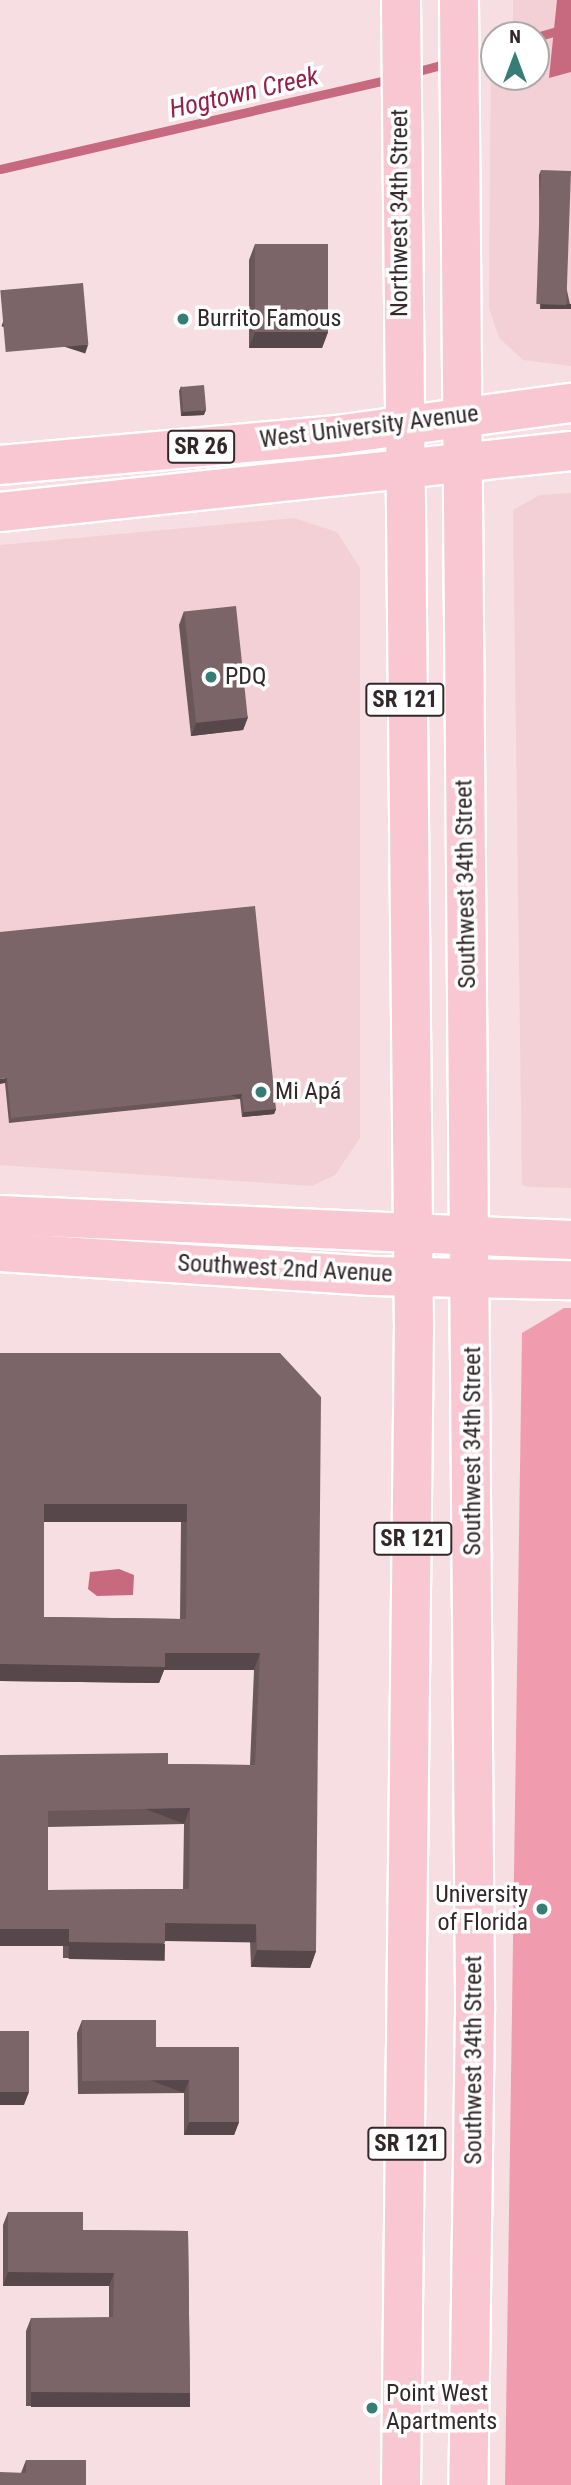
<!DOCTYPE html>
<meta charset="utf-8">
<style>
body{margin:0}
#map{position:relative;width:571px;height:2485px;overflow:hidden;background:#f7dee2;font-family:"Roboto Condensed",sans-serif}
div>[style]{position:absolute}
.built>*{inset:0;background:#f2d0d6}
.green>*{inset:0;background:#f19cae}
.water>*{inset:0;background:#c7697f}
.stream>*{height:9px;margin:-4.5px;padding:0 4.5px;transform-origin:4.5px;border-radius:4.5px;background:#c7697f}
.roads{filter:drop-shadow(2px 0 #fff) drop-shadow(-2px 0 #fff) drop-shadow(0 2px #fff) drop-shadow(0 -2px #fff)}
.major>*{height:38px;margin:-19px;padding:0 19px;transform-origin:19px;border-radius:19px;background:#f9c7d1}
.wall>*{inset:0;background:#6a575a}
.shaded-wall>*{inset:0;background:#56474a;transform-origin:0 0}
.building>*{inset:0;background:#7b6569;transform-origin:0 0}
.dots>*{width:19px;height:19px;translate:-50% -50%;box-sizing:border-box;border:4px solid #fff;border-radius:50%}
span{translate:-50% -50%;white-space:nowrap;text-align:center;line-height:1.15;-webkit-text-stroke:7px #fff;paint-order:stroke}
.shield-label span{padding:2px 5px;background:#fff;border:2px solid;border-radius:5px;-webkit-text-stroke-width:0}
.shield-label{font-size:23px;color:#32282a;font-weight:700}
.street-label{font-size:24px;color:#32282a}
.poi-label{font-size:24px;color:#32282a}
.left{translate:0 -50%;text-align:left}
.right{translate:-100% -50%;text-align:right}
.water-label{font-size:26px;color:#932047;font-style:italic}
.north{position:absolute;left:480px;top:21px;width:70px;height:70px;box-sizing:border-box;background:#fff;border:2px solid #ada9aa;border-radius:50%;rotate:0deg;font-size:19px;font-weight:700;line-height:28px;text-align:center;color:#32282a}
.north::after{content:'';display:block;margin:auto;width:24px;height:32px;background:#367d76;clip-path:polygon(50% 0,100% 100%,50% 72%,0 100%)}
</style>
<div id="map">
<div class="built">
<i style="clip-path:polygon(513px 0,571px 0,571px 366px,523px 360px,499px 338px,489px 308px,491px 46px,494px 77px,536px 77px,536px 35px,513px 35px)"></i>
<i style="clip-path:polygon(571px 493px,571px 1188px,531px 1187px,522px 1185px,513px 510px,540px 495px)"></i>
<i style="clip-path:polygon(294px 518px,337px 532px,360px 568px,360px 1138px,335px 1175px,312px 1186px,0 1165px,0 545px)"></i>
</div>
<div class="green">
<i style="clip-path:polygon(564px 1308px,571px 1308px,571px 2485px,505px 2485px,522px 1333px)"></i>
</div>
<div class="water">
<i style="clip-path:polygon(557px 0,571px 0,571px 72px,549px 78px)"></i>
<i style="clip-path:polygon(119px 1569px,134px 1575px,133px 1595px,97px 1596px,88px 1589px,90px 1572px)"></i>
</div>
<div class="stream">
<i style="left:536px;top:37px;width:36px;rotate:-16deg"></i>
<i style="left:469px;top:57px;width:26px;rotate:-16deg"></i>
<i style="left:411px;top:73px;width:42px;rotate:-15deg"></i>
<i style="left:0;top:169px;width:401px;rotate:-13deg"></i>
</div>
<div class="roads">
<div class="major">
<i style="left:401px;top:0;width:1324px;rotate:89.44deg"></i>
<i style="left:414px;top:1324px;width:1161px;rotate:90.64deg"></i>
<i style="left:459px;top:0;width:2011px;rotate:89.54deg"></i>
<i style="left:475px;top:2011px;width:474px;rotate:90.8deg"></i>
<i style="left:0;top:465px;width:337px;rotate:-5.1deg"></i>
<i style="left:336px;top:435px;width:237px;rotate:-7.8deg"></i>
<i style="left:0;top:512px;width:574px;rotate:-6.1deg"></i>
<i style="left:0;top:1215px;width:572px;rotate:2.51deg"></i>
<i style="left:0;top:1252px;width:373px;rotate:3.7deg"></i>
<i style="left:372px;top:1276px;width:199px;rotate:1.2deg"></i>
</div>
</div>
<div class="wall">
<i style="clip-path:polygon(541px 170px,571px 309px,540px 309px,539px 175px)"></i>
<i style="clip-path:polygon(255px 244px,328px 332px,322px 348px,249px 348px,249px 260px)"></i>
<i style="clip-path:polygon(181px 386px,204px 415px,181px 416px,179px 391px)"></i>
<i style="clip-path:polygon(184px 611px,248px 717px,243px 730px,191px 736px,179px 625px)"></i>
<i style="clip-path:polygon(0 932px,276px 1109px,274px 1114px,242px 1117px,240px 1099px,9px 1123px,5px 1083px)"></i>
<i style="clip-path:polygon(evenodd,0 1353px,280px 1353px,316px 1951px,310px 1968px,251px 1967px,250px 1941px,165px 1940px,159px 1959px,63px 1958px,63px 1946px,0 1946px,0 1755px,168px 1764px,250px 1765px,254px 1670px,164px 1670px,159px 1683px,0 1681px,0 1353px,44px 1521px,181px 1521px,180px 1619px,44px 1617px,44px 1521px,0 1353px,184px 1824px,183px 1889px,48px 1890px,48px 1827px,184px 1824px)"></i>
<i style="clip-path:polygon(82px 2020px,156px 2047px,239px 2122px,234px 2135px,184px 2135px,184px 2093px,78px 2094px,77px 2033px)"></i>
<i style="clip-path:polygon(8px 2212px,83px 2230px,188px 2231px,190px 2393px,185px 2406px,26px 2406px,26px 2331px,31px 2318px,109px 2318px,109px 2286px,3px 2286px,3px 2225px)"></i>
<i style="clip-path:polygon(26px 2460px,86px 2485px,21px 2473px)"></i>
</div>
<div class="shaded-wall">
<i style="left:541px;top:304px;width:30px;height:5px"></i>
<i style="clip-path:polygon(255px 332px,328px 332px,322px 348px,249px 348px)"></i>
<i style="left:88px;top:345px;width:9px;height:88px;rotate:108deg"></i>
<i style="clip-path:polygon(206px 410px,204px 415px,181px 416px,183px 411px)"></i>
<i style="clip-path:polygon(248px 717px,243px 730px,191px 736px,196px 723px)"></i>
<i style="clip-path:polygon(7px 1078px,5px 1083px,0 1084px,0 1079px)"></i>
<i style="left:242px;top:1094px;width:5px;height:232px;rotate:112deg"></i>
<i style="clip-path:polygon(276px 1109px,274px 1114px,242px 1117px,244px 1112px)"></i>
<i style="left:44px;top:1504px;width:143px;height:18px"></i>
<i style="clip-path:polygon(165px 1653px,260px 1653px,254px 1670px,164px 1670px,159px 1683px,0 1681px,0 1664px)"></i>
<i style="left:190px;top:1808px;width:17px;height:142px;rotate:111deg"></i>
<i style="left:165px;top:1923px;width:91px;height:18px;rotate:1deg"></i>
<i style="left:0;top:1929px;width:69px;height:17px"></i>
<i style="left:69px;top:1942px;width:96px;height:17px;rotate:1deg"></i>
<i style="clip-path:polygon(257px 1950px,316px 1951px,310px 1968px,251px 1967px)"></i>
<i style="left:189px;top:2080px;width:14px;height:107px;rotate:111deg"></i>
<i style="clip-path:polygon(0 2092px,29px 2092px,24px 2105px,0 2105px)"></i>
<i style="clip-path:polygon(189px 2122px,239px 2122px,234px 2135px,184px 2135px)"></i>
<i style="clip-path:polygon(8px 2272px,114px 2273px,109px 2286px,3px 2286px)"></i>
<i style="left:31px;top:2392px;width:159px;height:15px"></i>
</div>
<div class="building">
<i style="left:541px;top:170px;width:30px;height:134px;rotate:2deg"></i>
<i style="left:255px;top:244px;width:73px;height:88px"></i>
<i style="left:83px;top:283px;width:62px;height:83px;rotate:85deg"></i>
<i style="left:204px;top:385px;width:25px;height:23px;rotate:85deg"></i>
<i style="left:236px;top:606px;width:112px;height:52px;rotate:84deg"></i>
<i style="clip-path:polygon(255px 906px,276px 1109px,244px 1112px,242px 1094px,11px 1118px,7px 1078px,0 1079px,0 932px)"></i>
<i style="clip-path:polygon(evenodd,0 1353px,280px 1353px,321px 1397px,316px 1951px,257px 1950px,256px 1924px,165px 1923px,165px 1943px,69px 1942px,69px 1929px,0 1929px,0 1755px,168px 1753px,168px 1764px,255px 1765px,260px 1653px,165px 1653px,165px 1667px,0 1664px,0 1353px,44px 1504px,187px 1504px,186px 1619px,44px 1617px,44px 1504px,0 1353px,190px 1808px,189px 1889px,48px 1890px,48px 1811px,190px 1808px)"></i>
<i style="clip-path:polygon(82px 2020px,156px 2020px,156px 2047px,239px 2047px,239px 2122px,189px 2122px,189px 2080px,82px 2081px)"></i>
<i style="left:0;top:2031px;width:29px;height:61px"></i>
<i style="clip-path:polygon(8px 2212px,83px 2212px,83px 2230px,188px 2231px,190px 2393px,31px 2392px,31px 2318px,113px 2317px,114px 2273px,8px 2272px)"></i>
<i style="clip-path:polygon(26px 2460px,86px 2460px,86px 2485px,0 2485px,0 2472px,26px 2473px)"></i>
</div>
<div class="dots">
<i style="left:183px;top:319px;background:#367d76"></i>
<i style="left:211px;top:677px;background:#367d76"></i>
<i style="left:261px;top:1092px;background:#367d76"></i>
<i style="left:542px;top:1909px;background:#367d76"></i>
<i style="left:372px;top:2408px;background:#367d76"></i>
</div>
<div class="shield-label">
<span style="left:201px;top:447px">SR 26</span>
<span style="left:405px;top:700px">SR 121</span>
<span style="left:413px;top:1539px">SR 121</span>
<span style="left:407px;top:2144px">SR 121</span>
</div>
<div class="street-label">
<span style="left:400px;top:213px;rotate:-90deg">Northwest 34th Street</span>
<span style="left:369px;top:427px;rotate:-7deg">West University Avenue</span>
<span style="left:466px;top:884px;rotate:-91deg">Southwest 34th Street</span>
<span style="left:285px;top:1269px;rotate:3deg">Southwest 2nd Avenue</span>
<span style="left:473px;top:1451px;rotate:-90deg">Southwest 34th Street</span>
<span style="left:474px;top:2060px;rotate:-90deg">Southwest 34th Street</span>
</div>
<div class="poi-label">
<span class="left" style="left:197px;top:319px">Burrito Famous</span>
<span class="left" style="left:225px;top:677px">PDQ</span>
<span class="left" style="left:275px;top:1092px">Mi Apá</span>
<span class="right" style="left:528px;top:1909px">University<br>of Florida</span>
<span class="left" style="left:386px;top:2408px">Point West<br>Apartments</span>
</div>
<div class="water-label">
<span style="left:244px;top:93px;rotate:-13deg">Hogtown Creek</span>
</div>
<div class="north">N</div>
</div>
